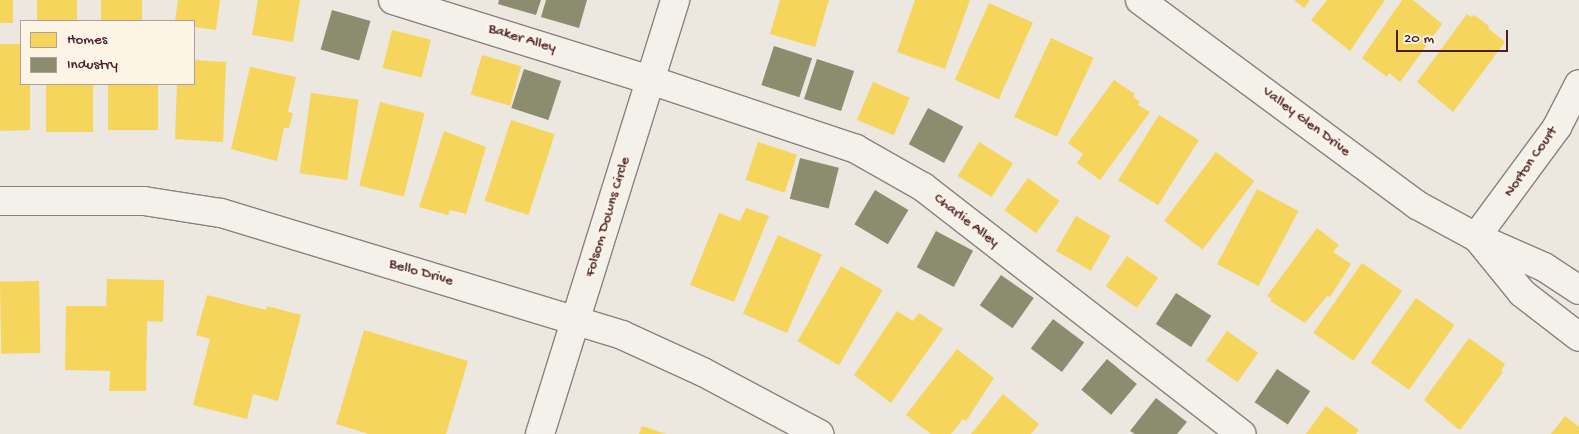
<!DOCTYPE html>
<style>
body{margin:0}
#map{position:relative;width:1579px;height:434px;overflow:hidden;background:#ece7df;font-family:"Gochi Hand",sans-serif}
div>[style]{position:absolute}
.homes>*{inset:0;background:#f6d55c;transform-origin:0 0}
.industry>*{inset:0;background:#8c8c6e;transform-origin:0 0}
.roads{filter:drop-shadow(1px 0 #8b817f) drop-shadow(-1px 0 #8b817f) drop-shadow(0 1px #8b817f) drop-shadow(0 -1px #8b817f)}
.minor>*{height:28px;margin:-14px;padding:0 14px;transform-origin:14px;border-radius:14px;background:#f4f0ea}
span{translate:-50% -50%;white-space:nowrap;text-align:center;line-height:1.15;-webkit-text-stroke:5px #fcf5e5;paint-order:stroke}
.street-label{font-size:15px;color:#4a1f2b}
.legend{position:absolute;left:20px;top:20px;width:175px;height:65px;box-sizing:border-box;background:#fcf5e5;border:1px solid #b59f9b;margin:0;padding:6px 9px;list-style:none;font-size:15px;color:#4a1f2b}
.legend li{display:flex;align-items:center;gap:10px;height:25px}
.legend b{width:25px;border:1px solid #b59f9b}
.scale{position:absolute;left:1396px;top:30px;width:112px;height:22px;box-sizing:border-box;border:2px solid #4a1f2b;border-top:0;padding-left:6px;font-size:15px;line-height:18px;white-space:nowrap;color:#4a1f2b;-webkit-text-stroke:4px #fcf5e5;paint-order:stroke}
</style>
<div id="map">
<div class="homes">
<i style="left:0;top:0;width:13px;height:23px"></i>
<i style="left:37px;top:0;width:40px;height:21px"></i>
<i style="left:101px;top:0;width:41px;height:21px"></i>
<i style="clip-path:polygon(178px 0,220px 0,216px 30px,194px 27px,194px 21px,175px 21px)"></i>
<i style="clip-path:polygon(258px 0,300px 0,293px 42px,252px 35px)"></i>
<i style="clip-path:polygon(780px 0,829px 0,815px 47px,770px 34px)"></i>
<i style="clip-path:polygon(915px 0,970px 0,945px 69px,897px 52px)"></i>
<i style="clip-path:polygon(1294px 0,1310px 0,1304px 8px)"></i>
<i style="clip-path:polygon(1327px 0,1385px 0,1350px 51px,1311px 20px)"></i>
<i style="clip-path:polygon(1402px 0,1413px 0,1442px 24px,1400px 82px,1389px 73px,1387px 77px,1362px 58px)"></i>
<i style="left:989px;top:3px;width:48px;height:84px;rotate:24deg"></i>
<i style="clip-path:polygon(1467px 14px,1471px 17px,1474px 15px,1489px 26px,1488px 28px,1505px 42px,1453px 112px,1417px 82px)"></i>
<i style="left:392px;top:30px;width:40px;height:39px;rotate:14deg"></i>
<i style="left:1051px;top:38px;width:47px;height:87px;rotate:25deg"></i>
<i style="clip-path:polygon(0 44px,21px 44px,21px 84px,30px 84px,30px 130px,0 131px)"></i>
<i style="left:482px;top:55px;width:41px;height:41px;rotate:16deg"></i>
<i style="clip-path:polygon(194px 60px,226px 62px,223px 142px,175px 139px,177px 84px,194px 84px)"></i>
<i style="clip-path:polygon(250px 67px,296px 77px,288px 112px,293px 113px,289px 128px,284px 128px,277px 161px,231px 149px)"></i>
<i style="clip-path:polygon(1114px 80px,1135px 94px,1133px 97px,1140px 102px,1138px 105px,1150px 112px,1100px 180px,1077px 163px,1083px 154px,1068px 143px)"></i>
<i style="left:873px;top:82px;width:40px;height:41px;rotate:23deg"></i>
<i style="left:46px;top:84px;width:47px;height:48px"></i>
<i style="left:108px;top:84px;width:50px;height:46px"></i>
<i style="left:311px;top:93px;width:48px;height:81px;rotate:8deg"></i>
<i style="left:380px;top:102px;width:46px;height:86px;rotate:14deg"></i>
<i style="left:1159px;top:115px;width:47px;height:77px;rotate:32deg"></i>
<i style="left:511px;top:120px;width:46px;height:85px;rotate:18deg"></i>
<i style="clip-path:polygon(444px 131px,486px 147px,466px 214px,450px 210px,448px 215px,419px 207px)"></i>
<i style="left:758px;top:142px;width:41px;height:40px;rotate:18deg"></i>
<i style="left:979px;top:142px;width:40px;height:40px;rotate:32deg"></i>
<i style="left:1216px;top:152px;width:48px;height:86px;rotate:37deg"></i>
<i style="left:1028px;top:178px;width:39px;height:40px;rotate:36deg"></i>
<i style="left:1257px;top:189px;width:47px;height:85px;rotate:28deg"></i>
<i style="clip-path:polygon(746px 208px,769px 216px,734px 302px,690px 285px,719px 213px,740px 221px)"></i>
<i style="left:1076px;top:216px;width:40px;height:40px;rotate:30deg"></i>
<i style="clip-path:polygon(1317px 228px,1339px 245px,1333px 252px,1351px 264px,1330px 297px,1327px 296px,1305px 323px,1270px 301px,1272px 299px,1267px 296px)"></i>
<i style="left:778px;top:235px;width:48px;height:86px;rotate:24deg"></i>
<i style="left:1127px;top:256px;width:38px;height:37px;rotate:35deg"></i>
<i style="left:1362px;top:263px;width:49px;height:85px;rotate:35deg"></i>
<i style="left:841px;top:266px;width:48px;height:87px;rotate:30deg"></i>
<i style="clip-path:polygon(107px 279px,164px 280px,163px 322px,147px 321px,146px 391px,109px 391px,110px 371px,65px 370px,66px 306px,106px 306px)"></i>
<i style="left:39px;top:281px;width:72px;height:39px;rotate:89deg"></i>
<i style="clip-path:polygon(207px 295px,266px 310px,267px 306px,301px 315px,278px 401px,253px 394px,247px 419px,193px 405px,210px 339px,196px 335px)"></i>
<i style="left:1416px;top:298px;width:47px;height:79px;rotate:35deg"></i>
<i style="clip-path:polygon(897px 311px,913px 321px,919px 313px,943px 329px,891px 403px,854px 375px)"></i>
<i style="clip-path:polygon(364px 330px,468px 361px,446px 434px,369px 434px,336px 424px)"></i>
<i style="left:1227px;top:331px;width:38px;height:36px;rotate:35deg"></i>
<i style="clip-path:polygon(1469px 338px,1505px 364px,1501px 371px,1503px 372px,1461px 429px,1458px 429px,1424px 400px)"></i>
<i style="clip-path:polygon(957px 349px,994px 378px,966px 421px,963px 419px,951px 434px,931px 434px,906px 415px)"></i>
<i style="clip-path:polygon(1003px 394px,1039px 424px,1031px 434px,971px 434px)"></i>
<i style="clip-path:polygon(1326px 406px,1359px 430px,1356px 434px,1306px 434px)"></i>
<i style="clip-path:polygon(1565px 416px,1579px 427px,1579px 434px,1551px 434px)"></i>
<i style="clip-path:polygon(642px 426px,666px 434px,639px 434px)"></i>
</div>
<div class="industry">
<i style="clip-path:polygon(499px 0,541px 0,536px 15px,498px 4px)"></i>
<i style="clip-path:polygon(546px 0,587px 0,579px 28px,541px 17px)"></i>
<i style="left:332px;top:10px;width:40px;height:41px;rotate:16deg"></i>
<i style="left:774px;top:46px;width:40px;height:41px;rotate:18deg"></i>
<i style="left:817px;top:59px;width:39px;height:42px;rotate:18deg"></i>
<i style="left:524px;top:69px;width:39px;height:41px;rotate:18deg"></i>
<i style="left:928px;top:108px;width:40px;height:41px;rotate:28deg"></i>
<i style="left:800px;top:158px;width:40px;height:42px;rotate:14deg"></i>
<i style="left:875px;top:190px;width:39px;height:40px;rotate:31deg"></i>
<i style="left:936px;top:231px;width:42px;height:41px;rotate:28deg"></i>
<i style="left:1001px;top:275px;width:40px;height:37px;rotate:35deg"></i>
<i style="left:1176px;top:293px;width:42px;height:37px;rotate:33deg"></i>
<i style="left:1053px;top:319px;width:39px;height:37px;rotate:37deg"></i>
<i style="left:1107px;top:359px;width:39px;height:40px;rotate:40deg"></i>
<i style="left:1277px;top:369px;width:40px;height:40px;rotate:34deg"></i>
<i style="clip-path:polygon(1156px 398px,1187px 422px,1177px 434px,1135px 434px,1130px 431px)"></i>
</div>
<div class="roads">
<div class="minor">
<i style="left:393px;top:0;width:269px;rotate:17.3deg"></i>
<i style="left:650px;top:80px;width:217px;rotate:18.5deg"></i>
<i style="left:856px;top:149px;width:77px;rotate:29.6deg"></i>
<i style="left:923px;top:187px;width:403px;rotate:37.8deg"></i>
<i style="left:1140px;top:0;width:345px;rotate:36.5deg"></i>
<i style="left:1417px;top:205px;width:67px;rotate:28.5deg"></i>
<i style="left:1476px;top:237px;width:74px;rotate:23.8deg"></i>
<i style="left:1544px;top:267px;width:42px;rotate:33.3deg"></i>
<i style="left:0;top:201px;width:144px"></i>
<i style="left:144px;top:201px;width:78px;rotate:8.9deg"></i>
<i style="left:221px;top:213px;width:419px;rotate:16.9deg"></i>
<i style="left:622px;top:335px;width:89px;rotate:24.6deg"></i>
<i style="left:703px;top:372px;width:132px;rotate:28.1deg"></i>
<i style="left:1476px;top:237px;width:137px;rotate:-53.6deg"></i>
<i style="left:1557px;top:127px;width:48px;rotate:-62.9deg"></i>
<i style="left:1479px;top:240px;width:68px;rotate:50.9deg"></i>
<i style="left:1522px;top:293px;width:72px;rotate:37.7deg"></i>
<i style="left:540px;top:434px;width:455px;rotate:-72.7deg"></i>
</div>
</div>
<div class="street-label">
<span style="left:522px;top:39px;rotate:17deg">Baker Alley</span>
<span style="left:1306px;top:122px;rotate:37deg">Valley Glen Drive</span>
<span style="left:1531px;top:162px;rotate:-55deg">Norton Court</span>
<span style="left:608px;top:217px;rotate:-73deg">Folsom Downs Circle</span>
<span style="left:966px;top:221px;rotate:38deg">Charlie Alley</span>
<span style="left:421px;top:273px;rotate:16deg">Bello Drive</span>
</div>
<ul class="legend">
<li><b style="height:14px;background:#f6d55c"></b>Homes</li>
<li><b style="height:14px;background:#8c8c6e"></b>Industry</li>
</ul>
<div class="scale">20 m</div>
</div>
